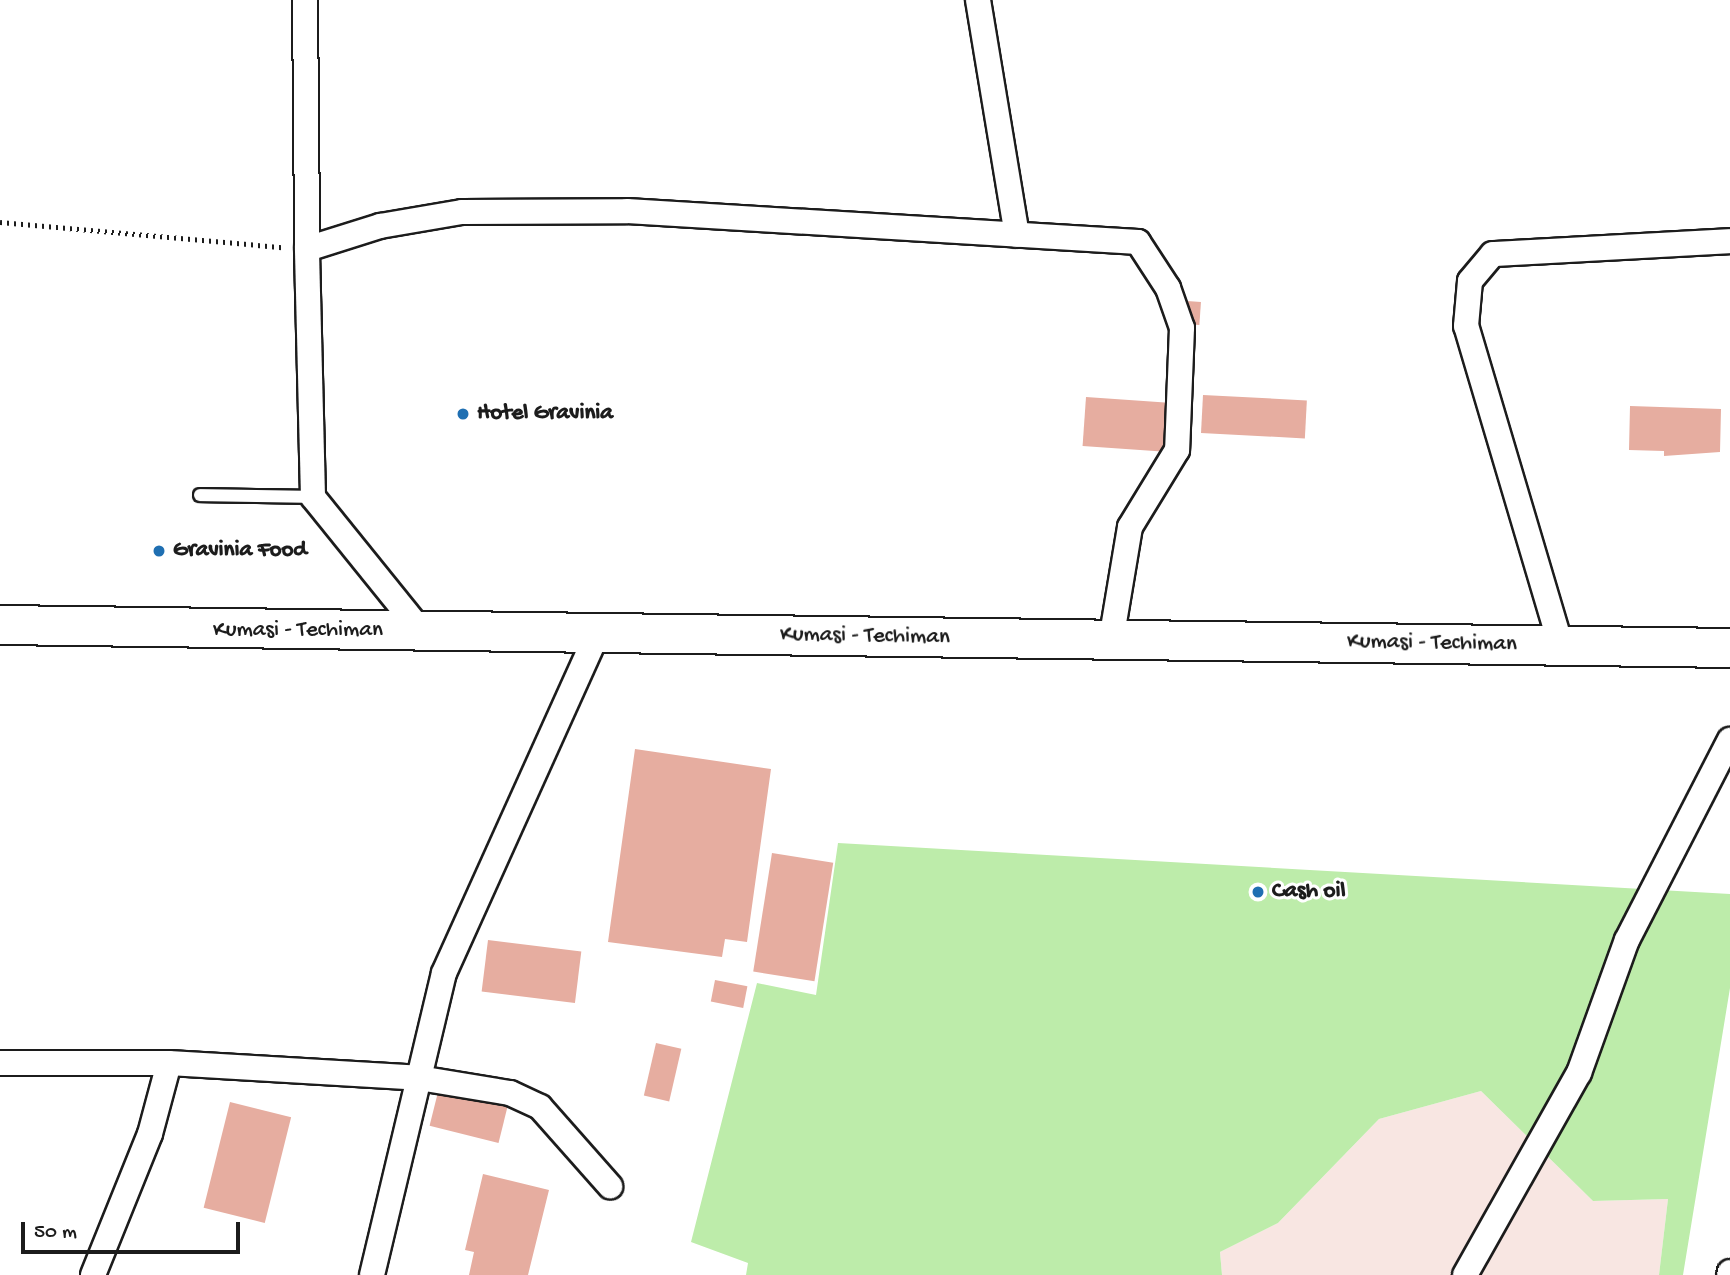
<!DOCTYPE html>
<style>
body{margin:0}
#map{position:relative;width:1730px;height:1275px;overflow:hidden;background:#fff;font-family:"Gochi Hand",sans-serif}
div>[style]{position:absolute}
.built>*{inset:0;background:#f8e6e2}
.green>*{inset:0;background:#bdecaa}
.building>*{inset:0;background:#e6ada0;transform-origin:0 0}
.path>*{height:4.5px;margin-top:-2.25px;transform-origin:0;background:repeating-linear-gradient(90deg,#1c1c1c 0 2px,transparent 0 7px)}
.roads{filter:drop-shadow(2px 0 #1c1c1c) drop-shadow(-2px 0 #1c1c1c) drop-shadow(0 2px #1c1c1c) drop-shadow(0 -2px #1c1c1c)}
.lane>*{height:12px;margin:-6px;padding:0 6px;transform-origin:6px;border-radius:6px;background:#fff}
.street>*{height:24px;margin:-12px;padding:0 12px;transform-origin:12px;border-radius:12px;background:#fff}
.highway>*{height:38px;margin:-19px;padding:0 19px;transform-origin:19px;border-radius:19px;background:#fff}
.dots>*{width:19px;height:19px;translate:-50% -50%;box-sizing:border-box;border:4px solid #fff;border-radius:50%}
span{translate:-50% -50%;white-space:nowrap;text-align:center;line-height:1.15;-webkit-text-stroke:6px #fff;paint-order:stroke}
.poi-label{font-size:23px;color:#1c1c1c;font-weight:700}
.left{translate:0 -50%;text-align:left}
.street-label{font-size:23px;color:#1c1c1c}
.scale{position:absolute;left:21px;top:1222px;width:219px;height:32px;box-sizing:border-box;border:4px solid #1c1c1c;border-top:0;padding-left:9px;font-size:21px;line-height:24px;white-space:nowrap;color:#1c1c1c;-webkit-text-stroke:5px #fff;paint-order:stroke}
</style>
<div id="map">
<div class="built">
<i style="clip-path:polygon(1481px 1091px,1593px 1201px,1668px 1199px,1659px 1275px,1222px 1275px,1220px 1252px,1278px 1223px,1379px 1119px)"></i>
</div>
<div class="green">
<i style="clip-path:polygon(838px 843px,1730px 894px,1730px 988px,1683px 1275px,1659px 1275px,1668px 1199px,1593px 1201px,1481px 1091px,1379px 1119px,1278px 1223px,1220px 1252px,1222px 1275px,746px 1275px,748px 1263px,691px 1242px,757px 983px,816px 995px)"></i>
</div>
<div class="building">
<i style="left:1187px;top:301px;width:14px;height:23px;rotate:4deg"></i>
<i style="left:1203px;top:395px;width:104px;height:38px;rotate:3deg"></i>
<i style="left:1086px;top:397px;width:90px;height:49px;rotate:4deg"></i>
<i style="clip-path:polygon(1630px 406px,1721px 409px,1720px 452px,1664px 456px,1664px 451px,1629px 450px)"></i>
<i style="clip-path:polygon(635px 749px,771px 769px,747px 942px,725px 939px,722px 957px,608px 942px)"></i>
<i style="left:772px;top:853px;width:62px;height:120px;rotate:9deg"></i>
<i style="left:488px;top:940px;width:94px;height:52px;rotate:7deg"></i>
<i style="left:715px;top:980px;width:33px;height:22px;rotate:11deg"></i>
<i style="left:656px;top:1043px;width:26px;height:54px;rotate:13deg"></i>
<i style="left:440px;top:1084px;width:71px;height:43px;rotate:14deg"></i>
<i style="left:230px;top:1102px;width:63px;height:109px;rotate:14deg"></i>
<i style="clip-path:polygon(483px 1174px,549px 1190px,528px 1275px,469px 1275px,474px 1252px,465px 1250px)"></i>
</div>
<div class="path">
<i style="left:0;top:222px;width:283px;rotate:5.1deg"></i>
</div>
<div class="roads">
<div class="lane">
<i style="left:200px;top:495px;width:113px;rotate:1deg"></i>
</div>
<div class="street">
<i style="left:305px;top:0;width:249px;rotate:89.5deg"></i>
<i style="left:978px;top:0;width:238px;rotate:80.6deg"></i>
<i style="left:421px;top:631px;width:172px;rotate:-128.9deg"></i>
<i style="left:313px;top:497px;width:248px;rotate:-91.4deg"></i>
<i style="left:307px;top:249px;width:77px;rotate:-17.5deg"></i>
<i style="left:380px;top:226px;width:83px;rotate:-9.7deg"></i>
<i style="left:462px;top:212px;width:165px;rotate:-0.3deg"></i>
<i style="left:627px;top:211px;width:512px;rotate:3.47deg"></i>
<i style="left:1138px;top:242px;width:55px;rotate:56.9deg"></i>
<i style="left:1168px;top:288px;width:42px;rotate:70.7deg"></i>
<i style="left:1182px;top:328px;width:122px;rotate:92.3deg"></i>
<i style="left:1177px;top:450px;width:90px;rotate:121.4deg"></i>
<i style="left:1130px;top:527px;width:116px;rotate:99.5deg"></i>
<i style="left:1561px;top:646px;width:334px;rotate:-106.5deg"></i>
<i style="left:1466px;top:326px;width:45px;rotate:-84.9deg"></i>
<i style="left:1470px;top:281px;width:35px;rotate:-50deg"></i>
<i style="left:1493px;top:254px;width:237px;rotate:-3.1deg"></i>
<i style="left:0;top:1063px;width:169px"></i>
<i style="left:169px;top:1063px;width:250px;rotate:3.4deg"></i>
<i style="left:419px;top:1078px;width:92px;rotate:9.4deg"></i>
<i style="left:510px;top:1093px;width:33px;rotate:25deg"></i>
<i style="left:540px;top:1107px;width:106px;rotate:48.5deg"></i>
<i style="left:93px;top:1275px;width:152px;rotate:-68deg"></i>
<i style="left:150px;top:1134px;width:73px;rotate:-75deg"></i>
<i style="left:372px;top:1275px;width:310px;rotate:-76.6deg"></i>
<i style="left:444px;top:973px;width:374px;rotate:-65.7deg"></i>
<i style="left:1465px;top:1275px;width:232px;rotate:-60.6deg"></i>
<i style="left:1579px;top:1073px;width:141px;rotate:-70.2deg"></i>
<i style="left:1627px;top:940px;width:225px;rotate:-62.8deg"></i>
<i style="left:1729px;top:1275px;width:3px;rotate:-72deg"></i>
</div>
<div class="highway">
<i style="left:0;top:625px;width:1730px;rotate:0.76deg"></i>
</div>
</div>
<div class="dots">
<i style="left:463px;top:414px;background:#1f6fb2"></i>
<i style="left:159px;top:551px;background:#1f6fb2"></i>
<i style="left:1258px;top:892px;background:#1f6fb2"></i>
</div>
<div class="poi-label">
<span class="left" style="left:477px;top:414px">Hotel Gravinia</span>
<span class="left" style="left:173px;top:551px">Gravinia Food</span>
<span class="left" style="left:1272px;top:892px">Cash oil</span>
</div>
<div class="street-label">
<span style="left:298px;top:631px">Kumasi - Techiman</span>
<span style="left:865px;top:637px;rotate:1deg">Kumasi - Techiman</span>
<span style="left:1432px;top:644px;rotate:1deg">Kumasi - Techiman</span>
</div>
<div class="scale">50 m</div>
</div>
